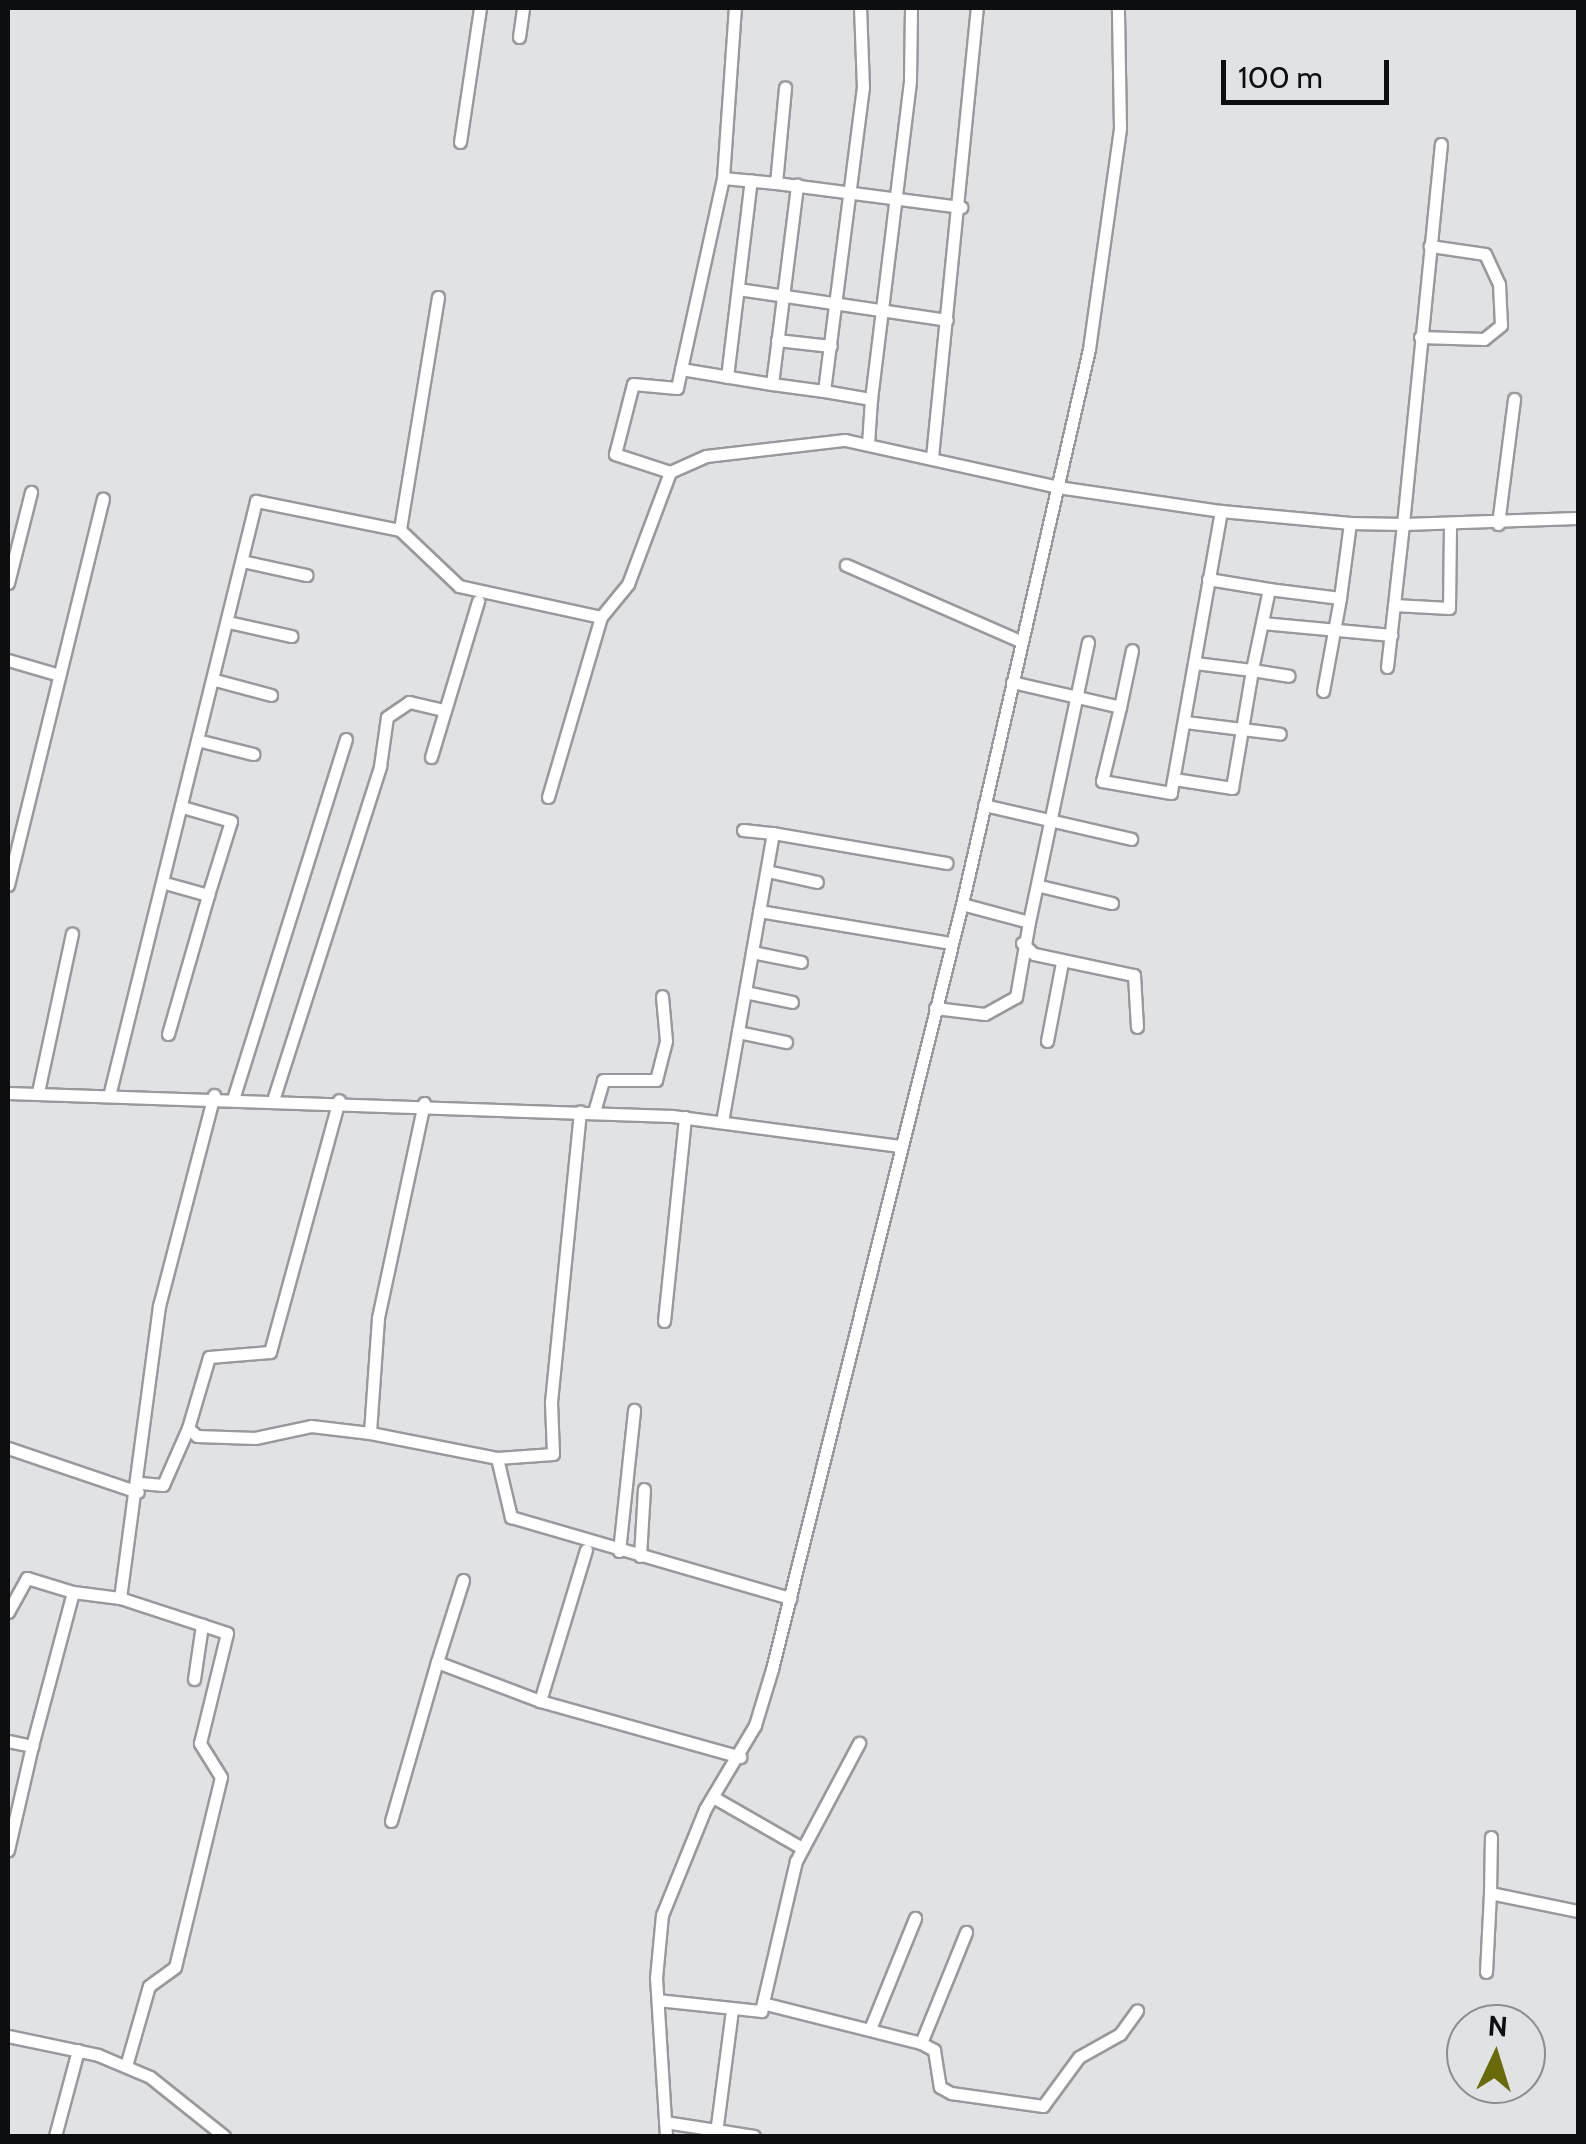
<!DOCTYPE html>
<style>
body{margin:0}
#map{position:relative;width:1586px;height:2144px;overflow:hidden;background:#e1e2e5;font-family:Cabin,sans-serif}
div>[style]{position:absolute}
.roads{filter:drop-shadow(2px 0 #99999d) drop-shadow(-2px 0 #99999d) drop-shadow(0 2px #99999d) drop-shadow(0 -2px #99999d)}
.street>*{height:11px;margin:-5.5px;padding:0 5.5px;transform-origin:5.5px;border-radius:5.5px;background:#fff}
span{translate:-50% -50%;white-space:nowrap;text-align:center;line-height:1.15;-webkit-text-stroke:10px #e1e2e5;paint-order:stroke}
.frame{position:absolute;inset:0;border:10px solid #0d0e0f;pointer-events:none}
.north{position:absolute;left:1446px;top:2004px;width:100px;height:100px;box-sizing:border-box;background:#e1e2e5;border:2px solid #8c8d8f;border-radius:50%;rotate:4deg;font-size:28px;font-weight:700;line-height:40px;text-align:center;color:#0d0e0f}
.north::after{content:'';display:block;margin:auto;width:35px;height:45px;background:#696a0a;clip-path:polygon(50% 0,100% 100%,50% 72%,0 100%)}
.scale{position:absolute;left:1221px;top:60px;width:168px;height:45px;box-sizing:border-box;border:5px solid #0d0e0f;border-top:0;padding-left:12px;font-size:30px;line-height:35px;white-space:nowrap;color:#0d0e0f;-webkit-text-stroke:8px #e1e2e5;paint-order:stroke}
</style>
<div id="map">
<div class="roads">
<div class="street">
<i style="left:519px;top:37px;width:29px;rotate:-82deg"></i>
<i style="left:460px;top:142px;width:135px;rotate:-81.5deg"></i>
<i style="left:723px;top:178px;width:170px;rotate:-86deg"></i>
<i style="left:776px;top:183px;width:187px;rotate:7.4deg"></i>
<i style="left:738px;top:289px;width:211px;rotate:8.4deg"></i>
<i style="left:438px;top:297px;width:236px;rotate:99.3deg"></i>
<i style="left:400px;top:530px;width:81px;rotate:43.5deg"></i>
<i style="left:459px;top:586px;width:145px;rotate:12.3deg"></i>
<i style="left:1420px;top:337px;width:64px;rotate:1.8deg"></i>
<i style="left:1484px;top:339px;width:22px;rotate:-39deg"></i>
<i style="left:1501px;top:325px;width:41px;rotate:-92.8deg"></i>
<i style="left:1499px;top:284px;width:33px;rotate:-115deg"></i>
<i style="left:1485px;top:254px;width:56px;rotate:-171.7deg"></i>
<i style="left:777px;top:340px;width:54px;rotate:6.3deg"></i>
<i style="left:681px;top:369px;width:196px;rotate:-77.6deg"></i>
<i style="left:723px;top:178px;width:53px;rotate:5.4deg"></i>
<i style="left:776px;top:183px;width:96px;rotate:-84.6deg"></i>
<i style="left:727px;top:377px;width:198px;rotate:-83.1deg"></i>
<i style="left:772px;top:384px;width:52px;rotate:7.7deg"></i>
<i style="left:824px;top:391px;width:305px;rotate:-82.7deg"></i>
<i style="left:863px;top:88px;width:80px;rotate:-92.1deg"></i>
<i style="left:824px;top:391px;width:48px;rotate:9.7deg"></i>
<i style="left:871px;top:399px;width:321px;rotate:-83deg"></i>
<i style="left:910px;top:80px;width:72px;rotate:-89.2deg"></i>
<i style="left:868px;top:444px;width:45px;rotate:-86.2deg"></i>
<i style="left:932px;top:457px;width:451px;rotate:-84.3deg"></i>
<i style="left:670px;top:472px;width:58px;rotate:-161.9deg"></i>
<i style="left:615px;top:454px;width:72px;rotate:-75.6deg"></i>
<i style="left:633px;top:384px;width:44px;rotate:5.2deg"></i>
<i style="left:677px;top:388px;width:19px;rotate:-78deg"></i>
<i style="left:681px;top:369px;width:92px;rotate:9.4deg"></i>
<i style="left:772px;top:384px;width:201px;rotate:-82.8deg"></i>
<i style="left:1221px;top:511px;width:130px;rotate:5.3deg"></i>
<i style="left:1350px;top:523px;width:76px;rotate:97.6deg"></i>
<i style="left:1340px;top:598px;width:72px;rotate:-172.8deg"></i>
<i style="left:1269px;top:589px;width:83px;rotate:101.9deg"></i>
<i style="left:1252px;top:670px;width:37px;rotate:9deg"></i>
<i style="left:1350px;top:523px;width:53px;rotate:1.1deg"></i>
<i style="left:1403px;top:524px;width:382px;rotate:-84.3deg"></i>
<i style="left:1498px;top:524px;width:126px;rotate:-82.7deg"></i>
<i style="left:242px;top:561px;width:66px;rotate:12.3deg"></i>
<i style="left:846px;top:565px;width:190px;rotate:23.6deg"></i>
<i style="left:1208px;top:579px;width:62px;rotate:9.3deg"></i>
<i style="left:8px;top:583px;width:94px;rotate:-75.8deg"></i>
<i style="left:1394px;top:605px;width:55px;rotate:3.1deg"></i>
<i style="left:1449px;top:608px;width:85px;rotate:-89.3deg"></i>
<i style="left:228px;top:622px;width:65px;rotate:12.5deg"></i>
<i style="left:1262px;top:623px;width:130px;rotate:5.3deg"></i>
<i style="left:8px;top:660px;width:50px;rotate:16.3deg"></i>
<i style="left:1195px;top:663px;width:57px;rotate:7deg"></i>
<i style="left:1252px;top:670px;width:60px;rotate:99.6deg"></i>
<i style="left:1242px;top:729px;width:38px;rotate:7deg"></i>
<i style="left:1387px;top:667px;width:144px;rotate:-83.6deg"></i>
<i style="left:1403px;top:524px;width:175px;rotate:-2deg"></i>
<i style="left:215px;top:680px;width:58px;rotate:15deg"></i>
<i style="left:1012px;top:682px;width:111px;rotate:13deg"></i>
<i style="left:1120px;top:707px;width:58px;rotate:-78.1deg"></i>
<i style="left:1323px;top:691px;width:95px;rotate:-79.6deg"></i>
<i style="left:201px;top:741px;width:54px;rotate:14deg"></i>
<i style="left:431px;top:757px;width:163px;rotate:-73.2deg"></i>
<i style="left:1174px;top:779px;width:59px;rotate:8.8deg"></i>
<i style="left:1232px;top:788px;width:60px;rotate:-80.4deg"></i>
<i style="left:1242px;top:729px;width:57px;rotate:-173deg"></i>
<i style="left:548px;top:797px;width:188px;rotate:-73.6deg"></i>
<i style="left:601px;top:617px;width:43px;rotate:-50.7deg"></i>
<i style="left:628px;top:584px;width:120px;rotate:-69.4deg"></i>
<i style="left:670px;top:472px;width:39px;rotate:-24deg"></i>
<i style="left:706px;top:456px;width:140px;rotate:-6.6deg"></i>
<i style="left:845px;top:440px;width:218px;rotate:12.4deg"></i>
<i style="left:1058px;top:487px;width:165px;rotate:8.4deg"></i>
<i style="left:1221px;top:511px;width:286px;rotate:100.1deg"></i>
<i style="left:1171px;top:793px;width:70px;rotate:-170.1deg"></i>
<i style="left:1102px;top:781px;width:76px;rotate:-76.3deg"></i>
<i style="left:984px;top:805px;width:151px;rotate:13deg"></i>
<i style="left:743px;top:830px;width:30px;rotate:6deg"></i>
<i style="left:767px;top:871px;width:51px;rotate:12.4deg"></i>
<i style="left:165px;top:883px;width:45px;rotate:15.6deg"></i>
<i style="left:208px;top:895px;width:77px;rotate:-72.7deg"></i>
<i style="left:231px;top:821px;width:47px;rotate:-163.9deg"></i>
<i style="left:8px;top:885px;width:398px;rotate:-76.2deg"></i>
<i style="left:1040px;top:886px;width:74px;rotate:13.3deg"></i>
<i style="left:759px;top:911px;width:195px;rotate:9.5deg"></i>
<i style="left:1029px;top:922px;width:286px;rotate:-78.1deg"></i>
<i style="left:1022px;top:943px;width:16px;rotate:43deg"></i>
<i style="left:1034px;top:954px;width:102px;rotate:11.9deg"></i>
<i style="left:1134px;top:975px;width:52px;rotate:86.7deg"></i>
<i style="left:752px;top:952px;width:50px;rotate:11.5deg"></i>
<i style="left:745px;top:992px;width:48px;rotate:12deg"></i>
<i style="left:935px;top:1008px;width:50px;rotate:6.8deg"></i>
<i style="left:985px;top:1014px;width:35px;rotate:-29deg"></i>
<i style="left:1016px;top:997px;width:76px;rotate:-80.2deg"></i>
<i style="left:1029px;top:922px;width:69px;rotate:-165deg"></i>
<i style="left:738px;top:1032px;width:49px;rotate:11.8deg"></i>
<i style="left:168px;top:1034px;width:145px;rotate:-73.9deg"></i>
<i style="left:1047px;top:1041px;width:80px;rotate:-79.2deg"></i>
<i style="left:38px;top:1092px;width:162px;rotate:-77.9deg"></i>
<i style="left:110px;top:1092px;width:609px;rotate:-76.12deg"></i>
<i style="left:256px;top:501px;width:147px;rotate:11.4deg"></i>
<i style="left:8px;top:1093px;width:664px;rotate:1.98deg"></i>
<i style="left:672px;top:1116px;width:230px;rotate:7.5deg"></i>
<i style="left:234px;top:1096px;width:374px;rotate:-72.6deg"></i>
<i style="left:274px;top:1097px;width:348px;rotate:-72.2deg"></i>
<i style="left:380px;top:766px;width:49px;rotate:-81.9deg"></i>
<i style="left:387px;top:717px;width:27px;rotate:-34deg"></i>
<i style="left:409px;top:702px;width:37px;rotate:13deg"></i>
<i style="left:424px;top:1103px;width:220px;rotate:102.1deg"></i>
<i style="left:378px;top:1318px;width:115px;rotate:94deg"></i>
<i style="left:370px;top:1433px;width:129px;rotate:11.1deg"></i>
<i style="left:497px;top:1458px;width:61px;rotate:76.7deg"></i>
<i style="left:511px;top:1517px;width:291px;rotate:16.2deg"></i>
<i style="left:594px;top:1112px;width:33px;rotate:-74deg"></i>
<i style="left:603px;top:1080px;width:53px"></i>
<i style="left:656px;top:1080px;width:40px;rotate:-75.6deg"></i>
<i style="left:666px;top:1041px;width:45px;rotate:-95.1deg"></i>
<i style="left:722px;top:1122px;width:293px;rotate:-80deg"></i>
<i style="left:773px;top:833px;width:176px;rotate:9.8deg"></i>
<i style="left:664px;top:1321px;width:205px;rotate:-84.1deg"></i>
<i style="left:188px;top:1428px;width:74px;rotate:-73.5deg"></i>
<i style="left:209px;top:1357px;width:61px;rotate:-4.7deg"></i>
<i style="left:270px;top:1352px;width:261px;rotate:-74.7deg"></i>
<i style="left:8px;top:1448px;width:137px;rotate:18.7deg"></i>
<i style="left:497px;top:1458px;width:56px;rotate:-4.1deg"></i>
<i style="left:553px;top:1454px;width:52px;rotate:-92.2deg"></i>
<i style="left:551px;top:1402px;width:292px;rotate:-84.3deg"></i>
<i style="left:140px;top:1483px;width:23px;rotate:5deg"></i>
<i style="left:163px;top:1485px;width:62px;rotate:-66.3deg"></i>
<i style="left:188px;top:1428px;width:12px;rotate:42deg"></i>
<i style="left:197px;top:1436px;width:58px;rotate:2deg"></i>
<i style="left:255px;top:1438px;width:57px;rotate:-12.1deg"></i>
<i style="left:311px;top:1426px;width:59px;rotate:6.8deg"></i>
<i style="left:619px;top:1551px;width:142px;rotate:-83.9deg"></i>
<i style="left:640px;top:1556px;width:67px;rotate:-86.6deg"></i>
<i style="left:73px;top:1592px;width:47px;rotate:7.3deg"></i>
<i style="left:8px;top:1612px;width:39px;rotate:-61deg"></i>
<i style="left:27px;top:1578px;width:48px;rotate:16.9deg"></i>
<i style="left:73px;top:1592px;width:159px;rotate:104.9deg"></i>
<i style="left:437px;top:1662px;width:86px;rotate:-72.4deg"></i>
<i style="left:194px;top:1679px;width:55px;rotate:-81.6deg"></i>
<i style="left:540px;top:1701px;width:158px;rotate:-73.1deg"></i>
<i style="left:8px;top:1741px;width:25px;rotate:12deg"></i>
<i style="left:32px;top:1746px;width:107px;rotate:103deg"></i>
<i style="left:713px;top:1797px;width:103px;rotate:29.8deg"></i>
<i style="left:391px;top:1821px;width:166px;rotate:-73.9deg"></i>
<i style="left:437px;top:1662px;width:110px;rotate:20.7deg"></i>
<i style="left:540px;top:1701px;width:208px;rotate:15.6deg"></i>
<i style="left:1490px;top:1893px;width:56px;rotate:-89deg"></i>
<i style="left:1486px;top:1972px;width:79px;rotate:-87.1deg"></i>
<i style="left:1490px;top:1893px;width:90px;rotate:11.6deg"></i>
<i style="left:658px;top:2000px;width:104px;rotate:6.1deg"></i>
<i style="left:761px;top:2011px;width:154px;rotate:-76.9deg"></i>
<i style="left:796px;top:1861px;width:134px;rotate:-61.9deg"></i>
<i style="left:766px;top:2004px;width:160px;rotate:14.1deg"></i>
<i style="left:921px;top:2043px;width:120px;rotate:-67.9deg"></i>
<i style="left:870px;top:2029px;width:120px;rotate:-67.9deg"></i>
<i style="left:8px;top:2036px;width:92px;rotate:11.9deg"></i>
<i style="left:98px;top:2055px;width:56px;rotate:22.9deg"></i>
<i style="left:150px;top:2077px;width:95px;rotate:38.6deg"></i>
<i style="left:921px;top:2043px;width:15px;rotate:28deg"></i>
<i style="left:934px;top:2050px;width:37px;rotate:81deg"></i>
<i style="left:940px;top:2087px;width:13px;rotate:29deg"></i>
<i style="left:951px;top:2093px;width:93px;rotate:8deg"></i>
<i style="left:1043px;top:2106px;width:61px;rotate:-53.7deg"></i>
<i style="left:1079px;top:2057px;width:47px;rotate:-29.3deg"></i>
<i style="left:1120px;top:2034px;width:29px;rotate:-54deg"></i>
<i style="left:126px;top:2066px;width:83px;rotate:-74deg"></i>
<i style="left:149px;top:1986px;width:32px;rotate:-36deg"></i>
<i style="left:175px;top:1967px;width:195px;rotate:-76.4deg"></i>
<i style="left:221px;top:1777px;width:40px;rotate:-122deg"></i>
<i style="left:200px;top:1743px;width:113px;rotate:-76.2deg"></i>
<i style="left:227px;top:1633px;width:113px;rotate:-161.9deg"></i>
<i style="left:120px;top:1598px;width:295px;rotate:-82.4deg"></i>
<i style="left:159px;top:1306px;width:218px;rotate:-75.4deg"></i>
<i style="left:665px;top:2122px;width:90px;rotate:8.9deg"></i>
<i style="left:716px;top:2133px;width:125px;rotate:-82.6deg"></i>
<i style="left:55px;top:2136px;width:89px;rotate:-75deg"></i>
<i style="left:666px;top:2136px;width:158px;rotate:-93.6deg"></i>
<i style="left:656px;top:1978px;width:63px;rotate:-84.6deg"></i>
<i style="left:662px;top:1915px;width:114px;rotate:-67.9deg"></i>
<i style="left:705px;top:1809px;width:98px;rotate:-59.2deg"></i>
<i style="left:755px;top:1725px;width:59px;rotate:-73.1deg"></i>
<i style="left:772px;top:1669px;width:788px;rotate:-76.05deg"></i>
<i style="left:962px;top:904px;width:569px;rotate:-77.11deg"></i>
<i style="left:1089px;top:349px;width:223px;rotate:-82deg"></i>
<i style="left:1120px;top:128px;width:120px;rotate:-91deg"></i>
</div>
</div>
<div class="frame"></div>
<div class="north">N</div>
<div class="scale">100 m</div>
</div>
